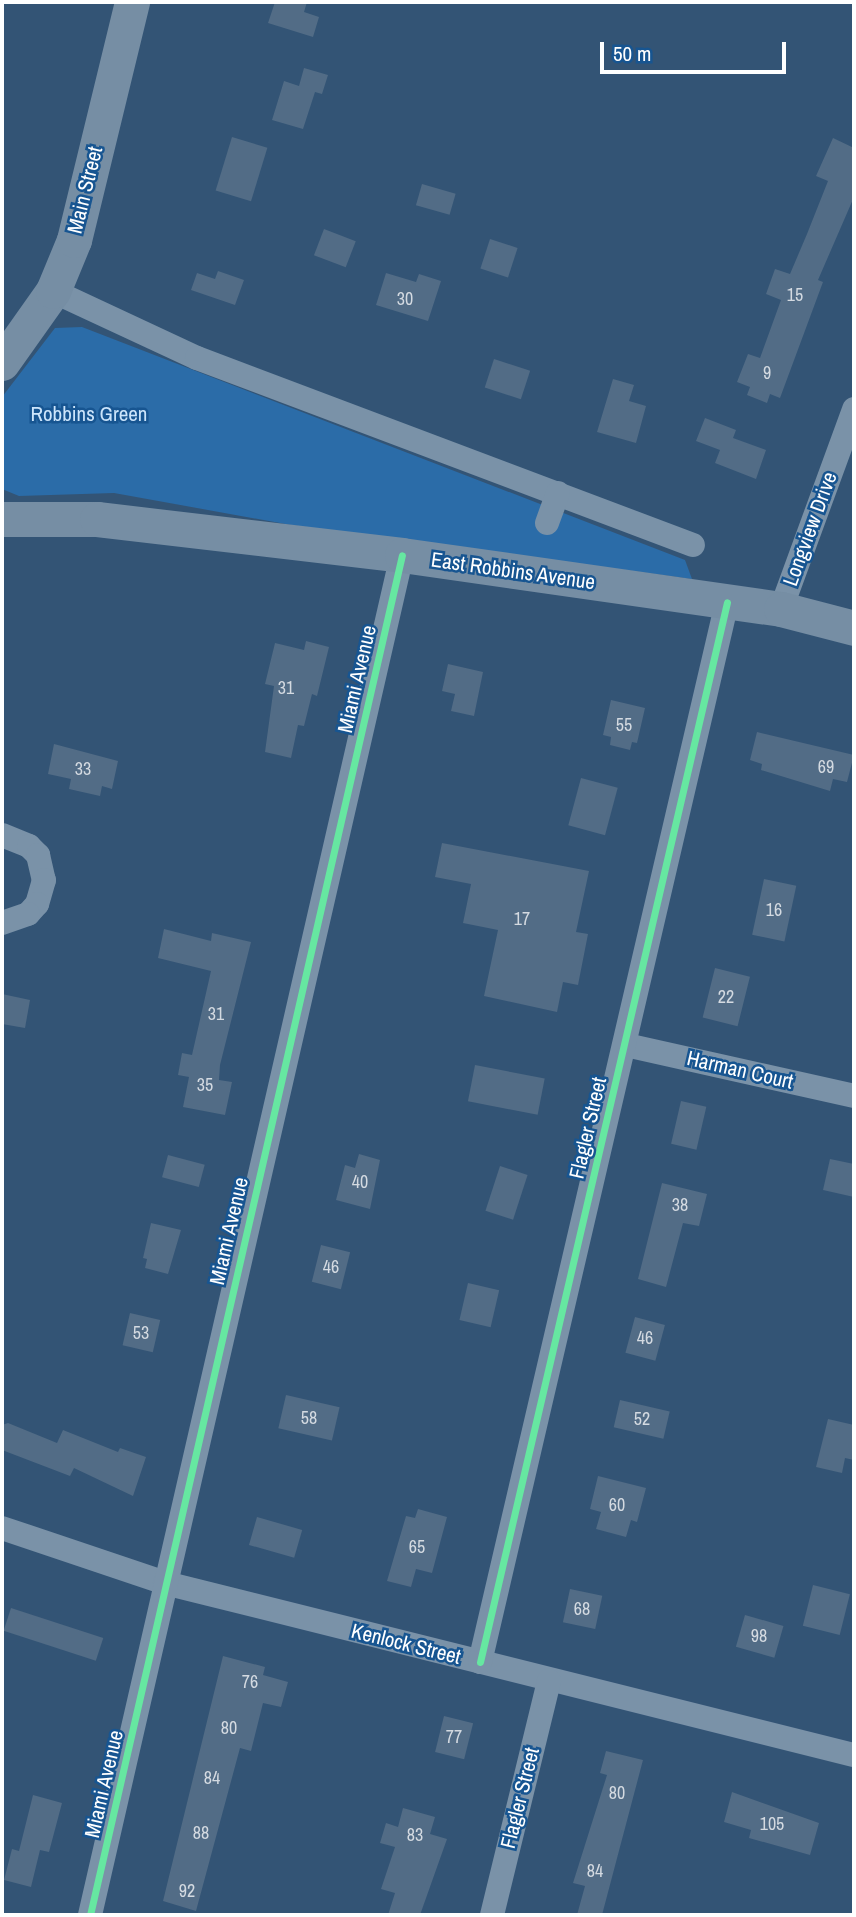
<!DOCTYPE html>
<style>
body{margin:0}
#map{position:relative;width:856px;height:1917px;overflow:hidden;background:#335475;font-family:"Archivo Narrow",sans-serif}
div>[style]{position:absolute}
.green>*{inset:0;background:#2b6ca8}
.building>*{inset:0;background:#526c86;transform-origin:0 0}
.street>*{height:24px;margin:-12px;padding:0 12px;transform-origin:12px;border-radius:12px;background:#7a92a8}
.secondary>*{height:35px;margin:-17.5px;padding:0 17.5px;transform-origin:17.5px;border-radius:17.5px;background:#768ea4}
.cycleway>*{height:7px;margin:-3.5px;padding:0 3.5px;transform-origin:3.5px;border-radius:3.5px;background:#66e7a1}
span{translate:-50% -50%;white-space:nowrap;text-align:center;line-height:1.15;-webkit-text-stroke:5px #175591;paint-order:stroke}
.number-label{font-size:18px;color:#d4dae1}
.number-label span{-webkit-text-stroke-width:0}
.street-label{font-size:21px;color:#fff}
.park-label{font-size:21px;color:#cce5fb}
.frame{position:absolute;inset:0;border:4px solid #fff;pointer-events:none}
.scale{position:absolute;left:600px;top:42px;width:186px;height:32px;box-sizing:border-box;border:4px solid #fff;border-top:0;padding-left:9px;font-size:21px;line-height:24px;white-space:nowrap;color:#fff;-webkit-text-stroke:5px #175591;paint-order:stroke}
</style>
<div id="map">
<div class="green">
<i style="clip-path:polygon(82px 327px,685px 560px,692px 579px,291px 525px,114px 493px,19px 496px,2px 489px,2px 397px,55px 328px)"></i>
</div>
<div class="building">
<i style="clip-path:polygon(275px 2px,307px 2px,304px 12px,319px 17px,313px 37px,268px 23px)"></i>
<i style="clip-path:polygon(304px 68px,328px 75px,322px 94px,315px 92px,303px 129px,272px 120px,284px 81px,299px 86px)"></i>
<i style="left:232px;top:137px;width:37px;height:56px;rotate:17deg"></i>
<i style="clip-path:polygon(833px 138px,854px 148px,854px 197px,818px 280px,823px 282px,780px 398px,770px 394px,767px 403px,747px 395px,750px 387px,737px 382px,748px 354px,760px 358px,781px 300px,766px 294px,775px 269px,790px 274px,807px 234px,828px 181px,816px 176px)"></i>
<i style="left:422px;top:184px;width:35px;height:22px;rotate:16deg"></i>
<i style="left:324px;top:229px;width:34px;height:28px;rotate:21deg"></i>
<i style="left:490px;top:239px;width:29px;height:31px;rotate:18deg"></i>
<i style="clip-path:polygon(218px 271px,244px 280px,235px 305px,191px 290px,197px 273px,215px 279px)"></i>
<i style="clip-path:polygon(386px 273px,416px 282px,419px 274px,441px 281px,428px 321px,376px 305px)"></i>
<i style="left:494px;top:359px;width:38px;height:30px;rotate:18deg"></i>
<i style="clip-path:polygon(613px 379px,634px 385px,629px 401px,646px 406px,636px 443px,597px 432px)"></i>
<i style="clip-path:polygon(705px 418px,736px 430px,733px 438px,766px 450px,756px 479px,715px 463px,720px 450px,696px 441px)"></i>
<i style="clip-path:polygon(306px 641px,329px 647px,317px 696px,312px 694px,304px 726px,298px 725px,291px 758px,265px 752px,274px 686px,265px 684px,275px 643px,304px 650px)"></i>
<i style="clip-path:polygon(448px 664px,483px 672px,474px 716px,451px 711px,455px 694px,442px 691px)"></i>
<i style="clip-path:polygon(611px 700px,645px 708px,637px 743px,632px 742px,630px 750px,610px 745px,611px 737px,603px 735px)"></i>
<i style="clip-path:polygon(757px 732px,854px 755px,847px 782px,833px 779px,830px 791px,761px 770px,762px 764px,750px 760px)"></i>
<i style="clip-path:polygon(54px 744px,118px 761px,112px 789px,102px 786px,100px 796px,69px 789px,71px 779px,48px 774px)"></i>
<i style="left:581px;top:778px;width:38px;height:49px;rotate:15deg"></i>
<i style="clip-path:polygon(442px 843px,589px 871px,576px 932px,588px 934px,578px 985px,563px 982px,557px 1012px,484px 996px,498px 930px,463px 923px,471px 884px,435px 877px)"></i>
<i style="left:764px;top:879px;width:33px;height:57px;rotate:12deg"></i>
<i style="clip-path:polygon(164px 929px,211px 941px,212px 933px,251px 942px,220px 1065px,219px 1080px,232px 1082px,225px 1115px,183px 1107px,189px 1077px,178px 1075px,182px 1053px,192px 1055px,211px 971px,158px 958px)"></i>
<i style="left:715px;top:968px;width:36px;height:51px;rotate:14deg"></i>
<i style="clip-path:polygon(2px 994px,30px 1000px,25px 1028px,2px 1024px)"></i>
<i style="left:475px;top:1065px;width:71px;height:37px;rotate:11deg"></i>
<i style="left:681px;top:1101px;width:26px;height:44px;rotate:13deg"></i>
<i style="clip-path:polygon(359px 1154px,380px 1160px,370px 1209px,336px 1200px,345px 1165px,355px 1168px)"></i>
<i style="left:168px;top:1155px;width:38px;height:23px;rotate:15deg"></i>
<i style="clip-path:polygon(830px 1159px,854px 1164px,854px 1197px,823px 1190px)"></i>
<i style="left:500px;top:1166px;width:29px;height:47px;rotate:18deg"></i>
<i style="clip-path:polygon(662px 1183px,707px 1194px,699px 1226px,683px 1223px,666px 1287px,638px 1279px)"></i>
<i style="clip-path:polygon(151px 1223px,181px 1230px,168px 1274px,145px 1268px,147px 1259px,143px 1258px)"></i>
<i style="left:321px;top:1245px;width:30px;height:38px;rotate:14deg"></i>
<i style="left:468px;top:1283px;width:32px;height:38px;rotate:13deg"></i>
<i style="left:130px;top:1313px;width:31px;height:33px;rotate:13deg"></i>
<i style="left:635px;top:1317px;width:31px;height:37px;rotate:15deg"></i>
<i style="left:286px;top:1395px;width:55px;height:34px;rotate:13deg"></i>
<i style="left:620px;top:1400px;width:51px;height:28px;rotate:13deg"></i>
<i style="clip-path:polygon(828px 1419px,854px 1425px,854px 1460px,845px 1458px,842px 1473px,816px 1467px)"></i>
<i style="clip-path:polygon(8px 1423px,57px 1443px,63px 1430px,118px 1452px,120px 1448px,146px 1457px,133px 1496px,74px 1468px,70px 1476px,2px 1450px,2px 1425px)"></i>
<i style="clip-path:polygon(598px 1476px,646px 1488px,637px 1522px,631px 1520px,626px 1537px,596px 1529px,601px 1512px,590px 1509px)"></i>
<i style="clip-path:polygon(418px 1509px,447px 1517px,432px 1573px,416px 1569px,411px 1587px,387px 1581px,406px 1516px,415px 1518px)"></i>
<i style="left:257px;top:1517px;width:47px;height:29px;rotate:16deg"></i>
<i style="left:813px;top:1585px;width:38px;height:42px;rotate:14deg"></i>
<i style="left:570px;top:1589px;width:33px;height:34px;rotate:12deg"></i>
<i style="left:11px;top:1608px;width:97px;height:24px;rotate:18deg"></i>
<i style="left:745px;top:1615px;width:40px;height:33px;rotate:16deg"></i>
<i style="clip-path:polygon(223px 1656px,265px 1667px,263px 1675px,288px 1682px,281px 1707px,263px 1703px,251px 1751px,240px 1748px,196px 1911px,163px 1901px)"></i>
<i style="left:444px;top:1716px;width:30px;height:37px;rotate:14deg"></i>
<i style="clip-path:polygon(606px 1751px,643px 1760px,602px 1915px,577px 1915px,585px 1886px,573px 1883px,607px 1775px,600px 1773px)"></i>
<i style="clip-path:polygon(732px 1792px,819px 1823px,810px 1855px,749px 1838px,751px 1830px,724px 1822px)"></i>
<i style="clip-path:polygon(33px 1795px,62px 1803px,49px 1852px,40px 1850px,31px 1887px,4px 1880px,12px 1849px,19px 1851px)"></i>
<i style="clip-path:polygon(403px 1808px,435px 1817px,430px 1834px,447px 1839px,420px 1915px,388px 1915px,395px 1893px,381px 1889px,395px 1847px,380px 1843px,386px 1823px,398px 1827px)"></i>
</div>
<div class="street">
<i style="left:53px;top:291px;width:159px;rotate:25deg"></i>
<i style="left:197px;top:358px;width:530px;rotate:20.66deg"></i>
<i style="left:547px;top:523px;width:32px;rotate:-70deg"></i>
<i style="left:781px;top:609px;width:213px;rotate:-69.9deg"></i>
<i style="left:2px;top:835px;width:29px;rotate:22deg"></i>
<i style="left:29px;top:846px;width:13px;rotate:45deg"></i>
<i style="left:38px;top:855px;width:26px;rotate:77deg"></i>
<i style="left:44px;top:880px;width:25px;rotate:106deg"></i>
<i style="left:37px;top:904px;width:13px;rotate:132deg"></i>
<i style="left:28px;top:914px;width:28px;rotate:161deg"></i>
<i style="left:626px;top:1045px;width:234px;rotate:12.6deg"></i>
<i style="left:2px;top:1528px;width:172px;rotate:18.6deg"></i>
<i style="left:165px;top:1583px;width:710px;rotate:14.02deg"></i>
<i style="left:480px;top:1662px;width:1088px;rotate:-76.88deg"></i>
<i style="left:90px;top:1915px;width:1395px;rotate:-77.08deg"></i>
<i style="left:492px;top:1915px;width:241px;rotate:-76.3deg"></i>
</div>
<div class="secondary">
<i style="left:2px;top:363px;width:88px;rotate:-54.7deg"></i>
<i style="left:53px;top:291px;width:55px;rotate:-67.6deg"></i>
<i style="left:74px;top:240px;width:245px;rotate:-76.3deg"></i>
<i style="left:2px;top:519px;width:95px"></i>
<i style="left:97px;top:519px;width:307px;rotate:6.7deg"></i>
<i style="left:402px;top:555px;width:383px;rotate:8.1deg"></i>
<i style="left:781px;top:609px;width:75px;rotate:14.6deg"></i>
</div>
<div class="cycleway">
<i style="left:480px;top:1662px;width:1088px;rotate:-76.88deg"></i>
<i style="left:90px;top:1915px;width:1395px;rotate:-77.08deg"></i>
</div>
<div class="number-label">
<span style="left:795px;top:295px">15</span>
<span style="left:405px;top:299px">30</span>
<span style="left:767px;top:373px">9</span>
<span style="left:286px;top:688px">31</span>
<span style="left:624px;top:725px">55</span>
<span style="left:826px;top:767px">69</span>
<span style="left:83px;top:769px">33</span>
<span style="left:774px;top:910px">16</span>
<span style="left:522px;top:919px">17</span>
<span style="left:726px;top:997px">22</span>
<span style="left:216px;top:1014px">31</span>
<span style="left:205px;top:1085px">35</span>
<span style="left:360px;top:1182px">40</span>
<span style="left:680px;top:1205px">38</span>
<span style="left:331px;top:1267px">46</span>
<span style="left:141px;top:1333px">53</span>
<span style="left:645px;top:1338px">46</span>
<span style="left:309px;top:1418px">58</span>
<span style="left:642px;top:1419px">52</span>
<span style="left:617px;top:1505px">60</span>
<span style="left:417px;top:1547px">65</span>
<span style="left:582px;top:1609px">68</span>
<span style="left:759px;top:1636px">98</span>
<span style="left:250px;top:1682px">76</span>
<span style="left:229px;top:1728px">80</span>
<span style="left:454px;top:1737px">77</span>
<span style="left:212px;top:1778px">84</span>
<span style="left:617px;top:1793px">80</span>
<span style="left:772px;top:1824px">105</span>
<span style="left:201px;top:1833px">88</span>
<span style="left:415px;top:1835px">83</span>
<span style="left:595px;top:1871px">84</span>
<span style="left:187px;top:1891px">92</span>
</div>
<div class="street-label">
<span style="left:85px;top:190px;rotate:-76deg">Main Street</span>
<span style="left:810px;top:529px;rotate:-70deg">Longview Drive</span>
<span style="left:513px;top:571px;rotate:8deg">East Robbins Avenue</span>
<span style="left:357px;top:679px;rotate:-77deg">Miami Avenue</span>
<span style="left:740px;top:1070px;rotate:13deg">Harman Court</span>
<span style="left:588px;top:1128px;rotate:-77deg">Flagler Street</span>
<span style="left:229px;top:1231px;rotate:-77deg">Miami Avenue</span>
<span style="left:406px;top:1644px;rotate:14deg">Kenlock Street</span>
<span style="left:104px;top:1784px;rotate:-77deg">Miami Avenue</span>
<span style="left:520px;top:1798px;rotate:-76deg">Flagler Street</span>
</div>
<div class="park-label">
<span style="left:89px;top:414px">Robbins Green</span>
</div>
<div class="frame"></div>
<div class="scale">50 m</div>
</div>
